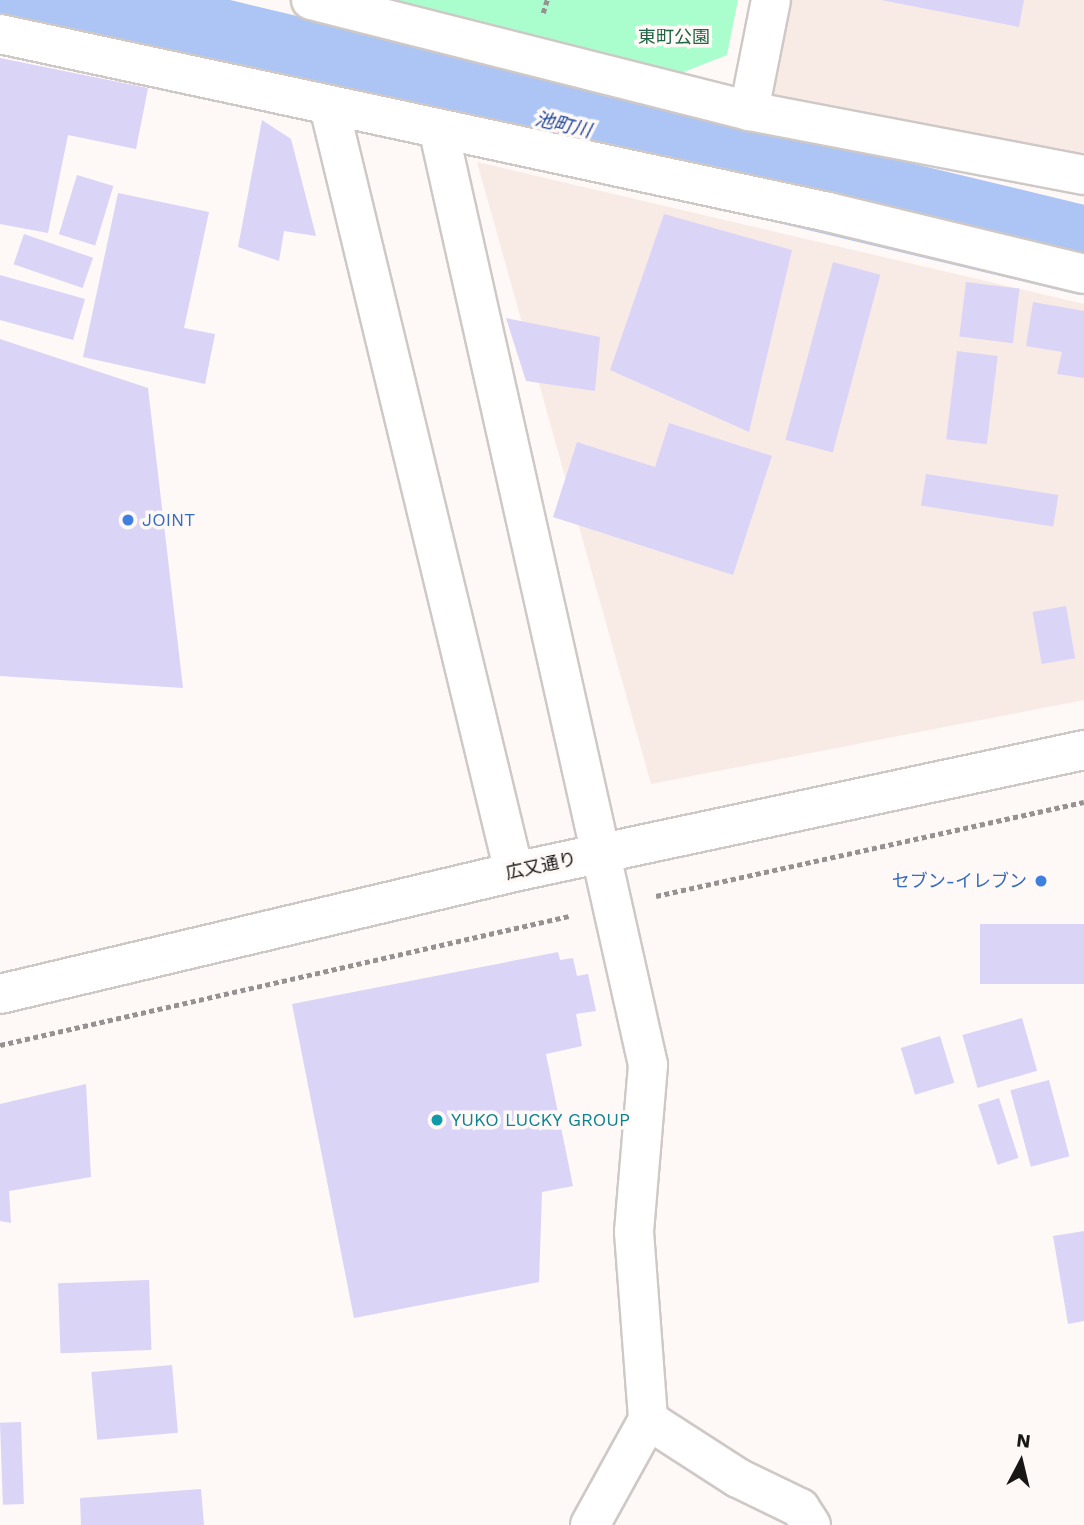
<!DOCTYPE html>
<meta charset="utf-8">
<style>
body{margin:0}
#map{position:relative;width:1084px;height:1525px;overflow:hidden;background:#fef8f6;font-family:"Work Sans","Noto Sans JP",sans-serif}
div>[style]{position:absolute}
.built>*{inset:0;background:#f8ebe6}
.green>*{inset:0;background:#aafecd}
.river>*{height:89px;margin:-44.5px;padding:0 44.5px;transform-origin:44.5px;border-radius:44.5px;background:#acc5f5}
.building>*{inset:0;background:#dad4f7;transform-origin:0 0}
.path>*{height:4.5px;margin-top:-2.25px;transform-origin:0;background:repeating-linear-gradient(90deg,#969291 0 5px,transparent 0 8.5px)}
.roads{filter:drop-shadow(2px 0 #cec8c6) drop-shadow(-2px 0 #cec8c6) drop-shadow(0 2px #cec8c6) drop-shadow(0 -2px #cec8c6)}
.street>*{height:38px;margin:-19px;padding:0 19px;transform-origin:19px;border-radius:19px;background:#fff}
.secondary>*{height:38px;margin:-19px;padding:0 19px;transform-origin:19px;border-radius:19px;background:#fff}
.dots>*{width:19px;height:19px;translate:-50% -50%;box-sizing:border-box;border:4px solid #fef8f6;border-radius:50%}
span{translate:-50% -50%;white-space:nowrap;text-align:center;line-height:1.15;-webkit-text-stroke:7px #fef8f6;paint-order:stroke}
.park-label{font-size:18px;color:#1d6543}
.shop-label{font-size:18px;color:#366cbe}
.left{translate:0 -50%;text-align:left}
.right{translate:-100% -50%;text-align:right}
.street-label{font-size:18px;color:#181716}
.culture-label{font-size:18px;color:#0d838f}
.water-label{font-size:19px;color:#2048a1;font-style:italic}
.north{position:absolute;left:986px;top:1427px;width:70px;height:70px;-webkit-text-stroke:5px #fef8f6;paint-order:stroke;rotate:7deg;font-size:19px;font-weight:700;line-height:28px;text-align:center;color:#181716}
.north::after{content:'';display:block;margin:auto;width:24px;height:32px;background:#181716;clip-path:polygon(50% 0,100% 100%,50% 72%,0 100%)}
</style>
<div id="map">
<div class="built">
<i style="clip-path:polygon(790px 0,1084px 0,1084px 168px,771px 100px)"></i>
<i style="clip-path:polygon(477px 162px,1084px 304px,1084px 700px,651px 784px)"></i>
</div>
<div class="green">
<i style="clip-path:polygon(369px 0,738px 0,727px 55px,676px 75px)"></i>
</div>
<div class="river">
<i style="left:41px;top:0;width:1073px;rotate:13.48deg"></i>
</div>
<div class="building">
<i style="clip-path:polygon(881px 0,1024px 0,1019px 27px)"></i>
<i style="clip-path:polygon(0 58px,148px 88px,136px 149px,68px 135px,48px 233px,0 224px)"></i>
<i style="clip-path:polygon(262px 120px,291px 139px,316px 236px,284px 231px,279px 261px,238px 247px)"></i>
<i style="left:77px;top:175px;width:38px;height:62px;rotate:17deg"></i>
<i style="clip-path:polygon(118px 193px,209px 212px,184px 328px,215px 334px,205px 384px,83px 357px)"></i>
<i style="clip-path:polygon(664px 214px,792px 250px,749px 432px,610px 370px)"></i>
<i style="left:24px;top:234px;width:73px;height:32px;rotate:19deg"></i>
<i style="left:833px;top:262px;width:49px;height:184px;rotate:15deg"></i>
<i style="clip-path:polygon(0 275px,85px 299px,73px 340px,0 320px)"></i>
<i style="left:966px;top:282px;width:54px;height:55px;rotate:7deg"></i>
<i style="clip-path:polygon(1033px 302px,1084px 311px,1084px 378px,1057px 374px,1062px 352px,1026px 346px)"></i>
<i style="clip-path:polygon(506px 318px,600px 337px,595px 391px,526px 381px)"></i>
<i style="clip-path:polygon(0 339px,148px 388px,183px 688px,0 676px)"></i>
<i style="left:957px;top:351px;width:41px;height:89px;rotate:7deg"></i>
<i style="clip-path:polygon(669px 423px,772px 456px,733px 575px,553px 517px,577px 442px,655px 467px)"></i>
<i style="left:926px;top:474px;width:134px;height:32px;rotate:9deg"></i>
<i style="left:1066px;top:606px;width:53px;height:34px;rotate:80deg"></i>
<i style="left:1084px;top:924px;width:60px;height:104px;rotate:90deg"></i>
<i style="clip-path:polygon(558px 952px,560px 960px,573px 958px,577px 976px,588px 974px,596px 1011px,576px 1014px,582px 1046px,546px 1054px,573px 1186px,542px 1192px,539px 1282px,354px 1318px,292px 1004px)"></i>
<i style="left:1022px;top:1018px;width:55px;height:62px;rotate:74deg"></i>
<i style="left:940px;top:1036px;width:49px;height:41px;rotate:73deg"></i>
<i style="left:1049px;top:1080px;width:79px;height:40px;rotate:75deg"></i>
<i style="clip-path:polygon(86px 1084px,91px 1177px,9px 1191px,11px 1223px,0 1221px,0 1104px)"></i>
<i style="left:999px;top:1098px;width:63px;height:22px;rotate:72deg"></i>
<i style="clip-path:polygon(1084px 1231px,1084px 1321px,1068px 1324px,1053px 1236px)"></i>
<i style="left:149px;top:1280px;width:70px;height:91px;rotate:88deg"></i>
<i style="left:172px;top:1365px;width:68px;height:81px;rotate:85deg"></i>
<i style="left:21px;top:1422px;width:82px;height:21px;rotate:88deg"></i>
<i style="clip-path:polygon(201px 1489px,204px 1525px,81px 1525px,80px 1498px)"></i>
</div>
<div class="path">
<i style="left:543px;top:13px;width:14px;rotate:-73deg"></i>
<i style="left:656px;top:896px;width:438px;rotate:-12.4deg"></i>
<i style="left:0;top:1045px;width:583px;rotate:-12.77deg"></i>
</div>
<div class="roads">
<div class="street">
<i style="left:311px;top:0;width:452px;rotate:14.2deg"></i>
<i style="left:749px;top:111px;width:341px;rotate:10.8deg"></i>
<i style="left:0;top:34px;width:847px;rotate:12.13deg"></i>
<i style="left:828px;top:212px;width:263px;rotate:13.6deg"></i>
<i style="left:329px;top:106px;width:788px;rotate:76.42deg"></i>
<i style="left:749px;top:111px;width:113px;rotate:-78.8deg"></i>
<i style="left:439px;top:132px;width:956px;rotate:77.37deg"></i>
<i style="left:648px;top:1065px;width:168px;rotate:94.8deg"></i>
<i style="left:634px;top:1232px;width:189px;rotate:85.7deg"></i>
<i style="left:648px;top:1420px;width:120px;rotate:118.9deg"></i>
<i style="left:648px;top:1420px;width:107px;rotate:32.8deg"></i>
<i style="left:738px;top:1478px;width:69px;rotate:25.8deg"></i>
<i style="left:800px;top:1508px;width:20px;rotate:57deg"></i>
</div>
<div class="secondary">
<i style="left:0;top:994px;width:528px;rotate:-13.35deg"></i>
<i style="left:514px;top:872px;width:583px;rotate:-12.08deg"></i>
</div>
</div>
<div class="dots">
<i style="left:128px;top:520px;background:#3f7fe0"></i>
<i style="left:1041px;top:881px;background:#3f7fe0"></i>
<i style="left:437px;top:1120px;background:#0f9aa8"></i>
</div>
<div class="park-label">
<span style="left:674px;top:37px">東町公園</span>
</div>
<div class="shop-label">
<span class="left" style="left:142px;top:520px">JOINT</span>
<span class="right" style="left:1027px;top:881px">セブン-イレブン</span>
</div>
<div class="street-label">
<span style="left:541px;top:866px;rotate:-12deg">広又通り</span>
</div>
<div class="culture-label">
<span class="left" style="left:451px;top:1120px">YUKO LUCKY GROUP</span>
</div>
<div class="water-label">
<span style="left:563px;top:125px;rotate:13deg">池町川</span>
</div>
<div class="north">N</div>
</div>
